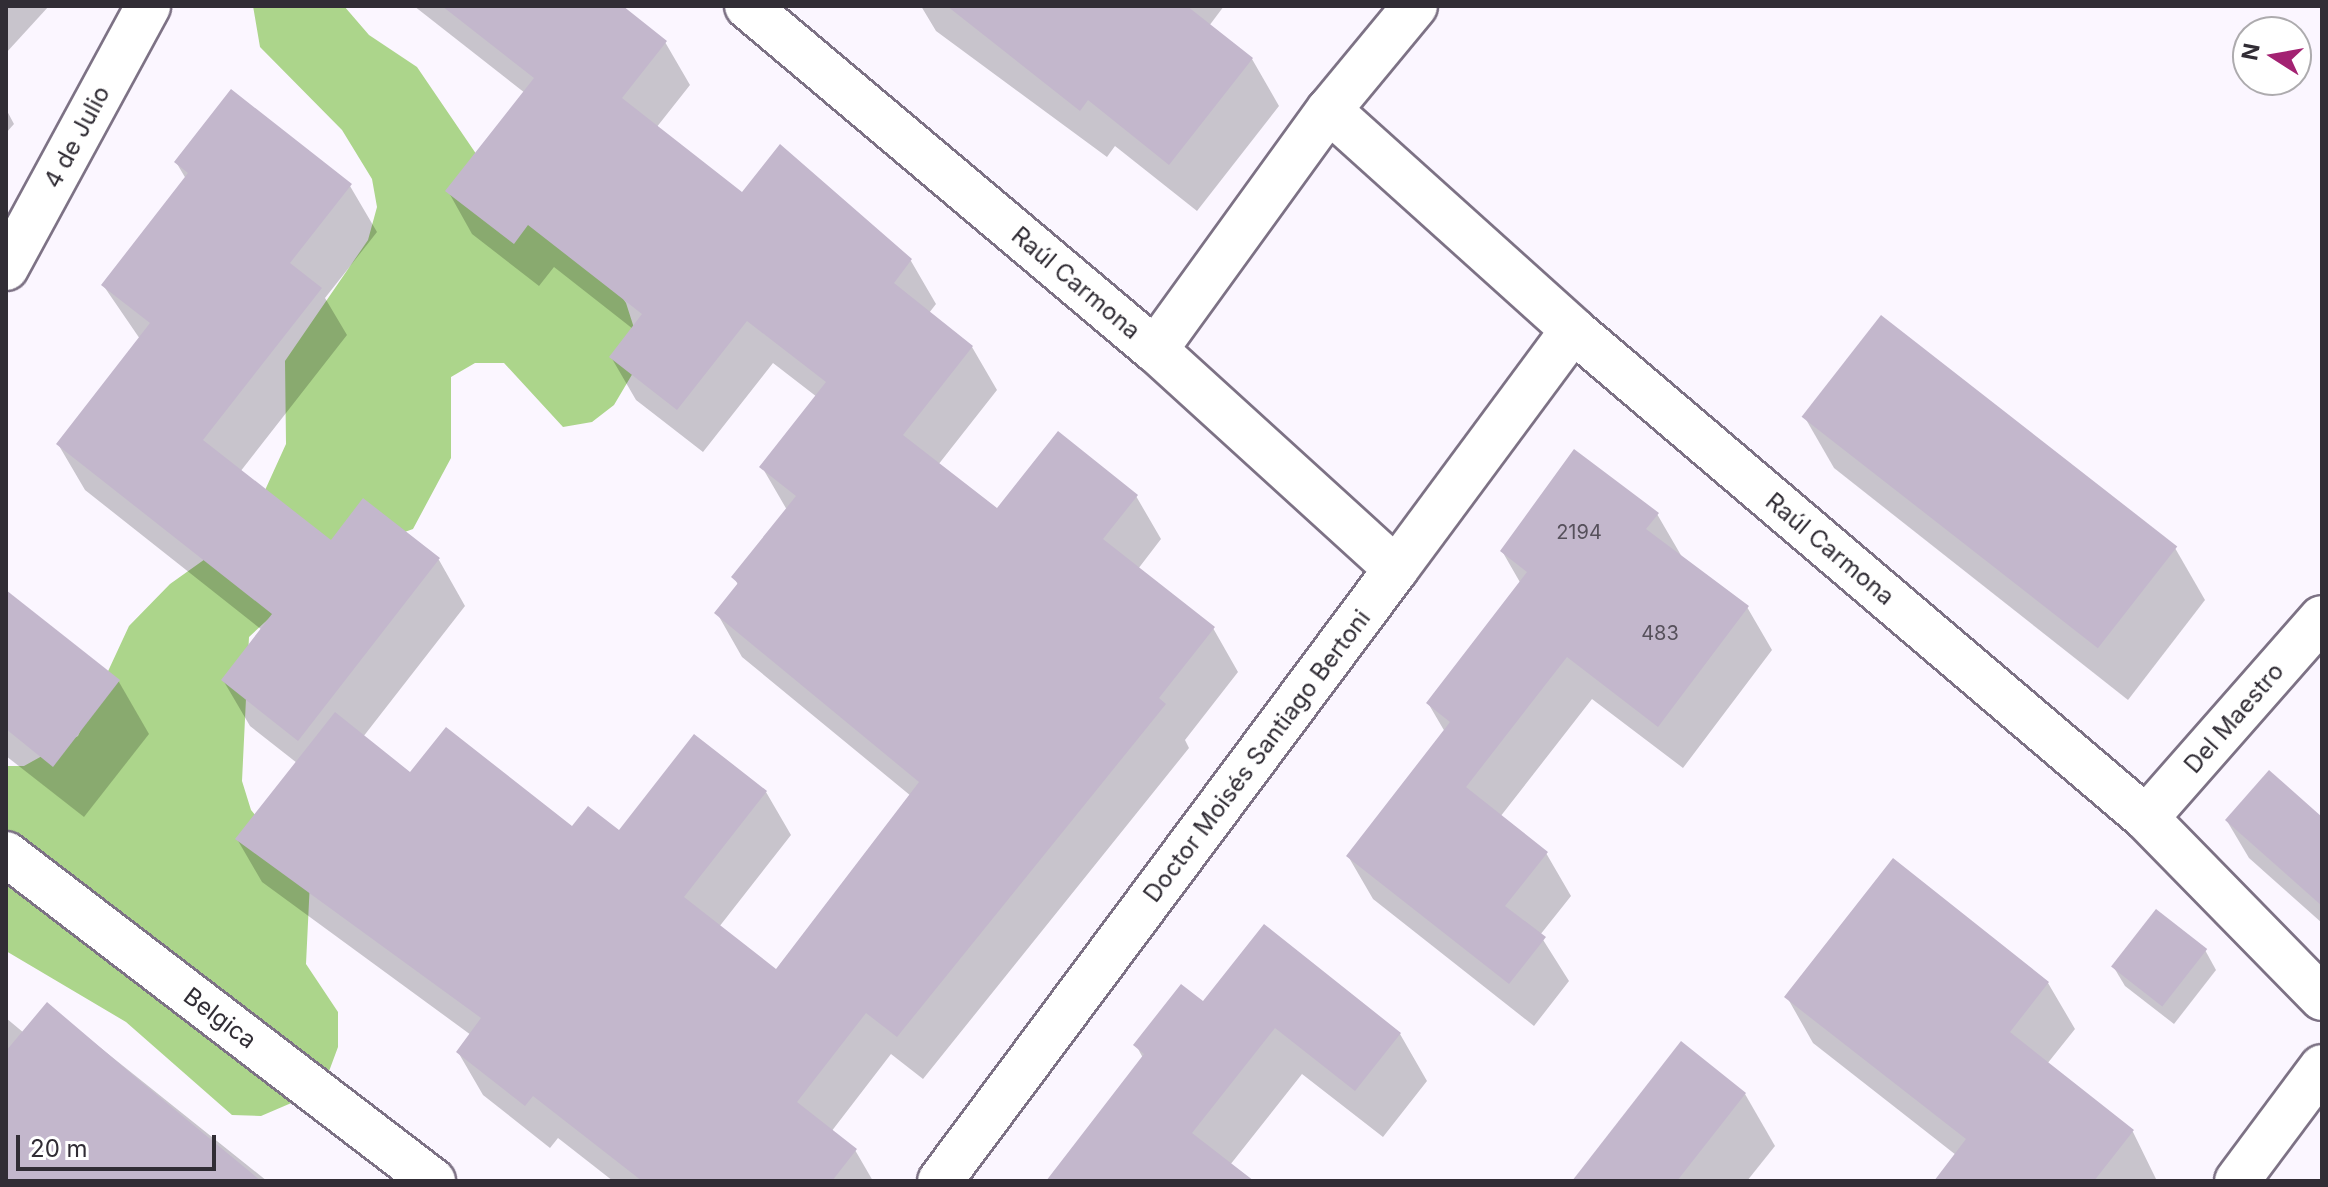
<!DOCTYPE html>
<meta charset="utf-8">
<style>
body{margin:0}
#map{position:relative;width:2328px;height:1187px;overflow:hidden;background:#fbf6ff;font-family:Inter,sans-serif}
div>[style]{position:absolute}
.forest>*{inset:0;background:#acd58b}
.shadow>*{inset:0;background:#0003}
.building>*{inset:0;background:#c3b7cc;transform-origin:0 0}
.roads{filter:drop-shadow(2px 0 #7d7285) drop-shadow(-2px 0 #7d7285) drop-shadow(0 2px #7d7285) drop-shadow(0 -2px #7d7285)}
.street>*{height:44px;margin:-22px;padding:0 22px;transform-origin:22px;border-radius:22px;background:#fff}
.secondary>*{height:44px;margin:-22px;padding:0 22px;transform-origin:22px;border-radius:22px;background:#fff}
span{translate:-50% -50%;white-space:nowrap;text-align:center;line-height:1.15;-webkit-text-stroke:7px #fff;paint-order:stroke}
.number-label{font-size:20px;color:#56505b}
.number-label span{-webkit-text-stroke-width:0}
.street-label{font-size:24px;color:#312d35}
.frame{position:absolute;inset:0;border:8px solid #312d35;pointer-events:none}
.north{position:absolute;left:2232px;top:16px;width:80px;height:80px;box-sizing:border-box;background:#fff;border:2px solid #adabae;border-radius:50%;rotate:281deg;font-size:22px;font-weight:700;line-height:32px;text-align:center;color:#312d35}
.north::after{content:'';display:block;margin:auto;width:28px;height:36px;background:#a32272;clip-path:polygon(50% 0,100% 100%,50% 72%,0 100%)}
.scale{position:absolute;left:16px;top:1135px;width:200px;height:36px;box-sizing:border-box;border:4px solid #312d35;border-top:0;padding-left:10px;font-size:24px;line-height:28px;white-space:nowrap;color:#312d35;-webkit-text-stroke:6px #fff;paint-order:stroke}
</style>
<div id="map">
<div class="forest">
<i style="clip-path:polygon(253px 6px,344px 6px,369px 35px,417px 67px,483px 164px,556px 201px,626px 303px,643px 356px,614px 405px,592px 422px,563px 427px,504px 363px,475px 363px,451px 377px,451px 458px,413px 529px,335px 557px,249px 637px,242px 781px,251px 810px,310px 881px,306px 964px,338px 1012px,338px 1047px,328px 1074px,310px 1095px,261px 1116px,232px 1115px,126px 1022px,6px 951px,6px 766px,24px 766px,78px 736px,129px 626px,170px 584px,222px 547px,261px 499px,286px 444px,285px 361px,368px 240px,377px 207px,372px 179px,342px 130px,260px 47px)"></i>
</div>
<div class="shadow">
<i style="clip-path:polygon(6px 6px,49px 6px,6px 53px)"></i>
<i style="clip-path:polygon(414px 6px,620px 6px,665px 42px,690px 85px,656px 128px,742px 195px,780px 146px,911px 261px,936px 304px,929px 313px,972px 347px,997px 390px,938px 465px,997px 510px,1136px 496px,1161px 539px,1138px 569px,1213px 628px,1238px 672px,1185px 740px,1189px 748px,923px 1079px,891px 1054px,831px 1132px,855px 1150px,873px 1181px,613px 1181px,558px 1138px,550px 1148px,483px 1095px,458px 1052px,471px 1035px,262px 882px,237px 839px,297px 763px,250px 726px,223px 680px,262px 630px,85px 490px,58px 444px,140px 339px,103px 285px,186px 179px,176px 162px,350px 186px,377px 232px,325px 298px,347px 335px,240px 472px,331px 542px,439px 560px,465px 606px,363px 737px,411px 775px,572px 829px,619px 833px,766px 792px,791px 835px,719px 927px,776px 972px,911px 796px,742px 657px,717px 613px,738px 585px,734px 577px,787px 510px,762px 467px,817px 397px,773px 363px,703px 452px,636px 400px,611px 357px,633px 329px,554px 267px,539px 286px,472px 234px,448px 191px,525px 93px)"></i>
<i style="clip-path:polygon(921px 6px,1224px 6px,1209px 26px,1252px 59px,1279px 106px,1197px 211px,1115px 146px,1107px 157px,936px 31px)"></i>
<i style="clip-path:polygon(6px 109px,14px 124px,6px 133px)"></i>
<i style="clip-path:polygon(1804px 416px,2175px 548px,2205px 600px,2128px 700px,1834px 468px)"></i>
<i style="clip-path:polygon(1657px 514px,1682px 557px,1747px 607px,1772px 650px,1683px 768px,1592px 699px,1500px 817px,1546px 853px,1571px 896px,1540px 935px,1569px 981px,1534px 1026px,1373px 899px,1348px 856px,1445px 732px,1428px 703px,1521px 584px,1502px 551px)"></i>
<i style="clip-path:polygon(6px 593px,119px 682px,149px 734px,84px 817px,6px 756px)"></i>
<i style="clip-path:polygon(2322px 819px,2322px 923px,2249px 858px,2227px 821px)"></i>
<i style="clip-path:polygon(2205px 950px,2216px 970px,2174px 1024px,2125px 986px,2113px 966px)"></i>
<i style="clip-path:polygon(2048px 983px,2075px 1029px,2047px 1064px,2133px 1132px,2157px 1181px,1944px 1181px,1956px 1155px,1813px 1043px,1787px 997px)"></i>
<i style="clip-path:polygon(1203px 1004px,1400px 1034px,1427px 1081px,1383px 1137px,1302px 1074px,1230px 1165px,1250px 1181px,1057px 1181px,1143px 1058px,1136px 1045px)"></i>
<i style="clip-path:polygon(47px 1005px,267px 1181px,6px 1181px,6px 1018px,24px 1033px)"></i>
<i style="clip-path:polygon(1745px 1094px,1775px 1146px,1747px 1181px,1574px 1181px)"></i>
</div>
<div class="building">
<i style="clip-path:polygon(442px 6px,623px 6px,667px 41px,622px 98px,742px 192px,780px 144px,912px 259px,894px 283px,973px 346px,903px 435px,997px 508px,1058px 431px,1138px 495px,1103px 539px,1215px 627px,1159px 698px,1166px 704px,897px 1037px,866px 1013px,797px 1102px,857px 1149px,832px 1181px,642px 1181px,533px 1096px,525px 1106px,456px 1052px,481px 1018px,235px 839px,335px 712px,410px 772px,446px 727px,572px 826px,588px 806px,619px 830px,694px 734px,767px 791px,684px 897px,776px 969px,919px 782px,714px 613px,738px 583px,731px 577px,796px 496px,759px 467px,826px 382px,747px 321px,677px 410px,609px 357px,642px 314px,528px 225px,514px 244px,445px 191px,534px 78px)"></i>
<i style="clip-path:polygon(947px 6px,1187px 6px,1253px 58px,1169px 165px,1088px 100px,1080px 111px)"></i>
<i style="clip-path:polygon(231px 89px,352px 184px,290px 263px,322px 288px,203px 440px,331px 540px,363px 498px,440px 558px,298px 741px,221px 680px,272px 614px,56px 444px,150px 323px,101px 285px,188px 173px,174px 162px)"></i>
<i style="left:1881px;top:315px;width:376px;height:129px;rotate:38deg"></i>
<i style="clip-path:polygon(1574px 449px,1659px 513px,1646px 529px,1749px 606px,1658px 727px,1567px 657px,1466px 787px,1548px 852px,1505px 906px,1546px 937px,1509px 984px,1346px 856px,1450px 722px,1426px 703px,1527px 572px,1500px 551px)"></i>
<i style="clip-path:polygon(6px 590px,120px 680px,53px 767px,6px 729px)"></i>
<i style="clip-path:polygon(2269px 770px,2322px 817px,2322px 906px,2225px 820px)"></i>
<i style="clip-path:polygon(1893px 858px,2049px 982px,2010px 1032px,2134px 1130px,2094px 1181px,1934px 1181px,1966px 1139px,1784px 997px)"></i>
<i style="left:2156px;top:909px;width:65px;height:73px;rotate:38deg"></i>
<i style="clip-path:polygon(1264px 924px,1401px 1033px,1355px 1091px,1275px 1028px,1192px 1133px,1254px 1181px,1046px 1181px,1144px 1054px,1133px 1045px,1181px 984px,1203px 1001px)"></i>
<i style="clip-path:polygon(47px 1002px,134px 1076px,261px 1181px,6px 1181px,6px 1051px)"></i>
<i style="clip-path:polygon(1681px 1041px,1746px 1093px,1677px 1181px,1572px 1181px)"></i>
</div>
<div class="roads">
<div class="street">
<i style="left:747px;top:6px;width:534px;rotate:40.14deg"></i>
<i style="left:1329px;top:110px;width:329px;rotate:42deg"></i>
<i style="left:1573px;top:330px;width:753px;rotate:40.42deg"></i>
<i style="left:2146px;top:818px;width:252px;rotate:45.6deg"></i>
<i style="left:6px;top:268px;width:298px;rotate:-61.5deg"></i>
<i style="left:1396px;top:569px;width:297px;rotate:-53.5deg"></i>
<i style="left:2146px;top:818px;width:266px;rotate:-48.7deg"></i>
<i style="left:6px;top:854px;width:538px;rotate:37.45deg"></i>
<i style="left:2237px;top:1181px;width:142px;rotate:-53.3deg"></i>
</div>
<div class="secondary">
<i style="left:940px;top:1181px;width:763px;rotate:-53.31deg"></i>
<i style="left:1396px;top:569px;width:326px;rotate:-137.7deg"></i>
<i style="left:1155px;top:350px;width:296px;rotate:-54.1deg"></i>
<i style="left:1329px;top:110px;width:135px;rotate:-50.4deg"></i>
</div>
</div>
<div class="number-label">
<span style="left:1579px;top:532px">2194</span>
<span style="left:1660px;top:633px">483</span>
</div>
<div class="street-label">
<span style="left:77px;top:137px;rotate:-62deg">4 de Julio</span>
<span style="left:1076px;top:283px;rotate:40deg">Raúl Carmona</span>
<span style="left:1830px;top:549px;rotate:40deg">Raúl Carmona</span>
<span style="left:2234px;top:718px;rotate:-49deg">Del Maestro</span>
<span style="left:1257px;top:756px;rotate:-53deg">Doctor Moisés Santiago Bertoni</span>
<span style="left:220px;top:1018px;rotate:37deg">Belgica</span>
</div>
<div class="frame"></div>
<div class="north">N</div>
<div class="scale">20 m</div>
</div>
